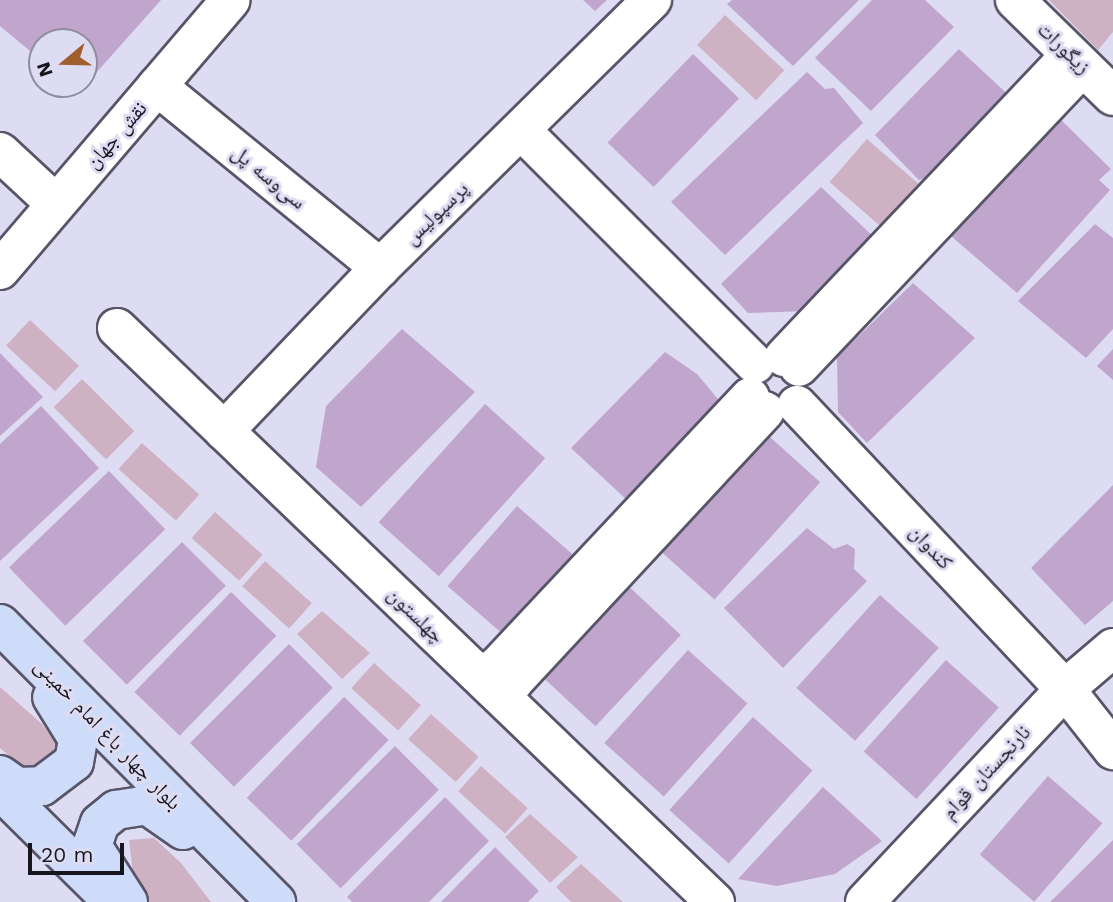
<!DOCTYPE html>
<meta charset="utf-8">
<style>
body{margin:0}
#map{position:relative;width:1113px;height:902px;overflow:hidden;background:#dedcf2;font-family:"Work Sans","Noto Naskh Arabic",sans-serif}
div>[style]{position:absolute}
.green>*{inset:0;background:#ceb2c4;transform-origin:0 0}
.building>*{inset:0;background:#c0a5cd;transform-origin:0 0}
.roads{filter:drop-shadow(2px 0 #575567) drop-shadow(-2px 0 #575567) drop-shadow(0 2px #575567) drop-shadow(0 -2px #575567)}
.minor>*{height:38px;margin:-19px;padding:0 19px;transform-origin:19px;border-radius:19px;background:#fff}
.major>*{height:38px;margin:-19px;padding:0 19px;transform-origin:19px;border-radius:19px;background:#cfdcf9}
span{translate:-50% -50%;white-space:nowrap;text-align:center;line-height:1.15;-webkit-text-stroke:6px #dedcf2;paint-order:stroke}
.street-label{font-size:21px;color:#17161e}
.north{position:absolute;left:28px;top:28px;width:70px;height:70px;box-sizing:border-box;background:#dedcf2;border:2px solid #8e8d9d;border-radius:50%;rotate:251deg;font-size:19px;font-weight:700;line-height:28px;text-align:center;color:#17161e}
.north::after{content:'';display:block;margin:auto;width:24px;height:32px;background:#a05d2d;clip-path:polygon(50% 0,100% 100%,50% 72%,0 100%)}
.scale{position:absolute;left:28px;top:843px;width:96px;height:32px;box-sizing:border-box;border:4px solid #17161e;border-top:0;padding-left:9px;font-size:21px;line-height:24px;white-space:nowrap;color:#17161e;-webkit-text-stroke:5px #dedcf2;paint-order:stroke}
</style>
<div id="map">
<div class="green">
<i style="clip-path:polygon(1049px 0,1113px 0,1113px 32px,1098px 50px)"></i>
<i style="left:725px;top:15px;width:81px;height:41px;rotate:43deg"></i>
<i style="left:867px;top:139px;width:80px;height:57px;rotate:41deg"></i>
<i style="left:30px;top:320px;width:67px;height:35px;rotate:43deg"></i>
<i style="left:82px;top:379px;width:74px;height:40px;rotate:45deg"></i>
<i style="left:142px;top:443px;width:77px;height:35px;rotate:42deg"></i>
<i style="left:215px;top:512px;width:64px;height:35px;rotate:42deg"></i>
<i style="left:265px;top:561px;width:63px;height:34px;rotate:42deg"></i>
<i style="clip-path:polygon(322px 611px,370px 653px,342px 679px,297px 634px)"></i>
<i style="left:374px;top:663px;width:63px;height:34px;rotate:42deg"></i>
<i style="clip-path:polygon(0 687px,42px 724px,64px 754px,27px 771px,0 748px)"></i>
<i style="left:431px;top:714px;width:64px;height:34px;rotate:42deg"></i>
<i style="left:481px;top:766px;width:63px;height:34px;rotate:42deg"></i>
<i style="clip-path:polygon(530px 814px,578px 857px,550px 883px,505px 837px)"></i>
<i style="clip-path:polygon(154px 838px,181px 863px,211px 902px,148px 902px,133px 873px,129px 840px)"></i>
<i style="clip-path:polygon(581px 864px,623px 902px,571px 902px,556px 887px)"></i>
</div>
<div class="building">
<i style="clip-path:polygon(0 0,161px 0,79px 92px,70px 84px,84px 84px,84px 42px,42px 42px,42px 61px,0 26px)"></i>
<i style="clip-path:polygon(583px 0,607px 0,595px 11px)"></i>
<i style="clip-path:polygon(732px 0,859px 0,793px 66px,727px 4px)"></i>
<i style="clip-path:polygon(872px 0,925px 0,954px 27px,871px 111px,815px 58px)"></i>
<i style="clip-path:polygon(959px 49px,1016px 102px,954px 170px,919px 180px,875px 135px)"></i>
<i style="left:693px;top:54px;width:64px;height:123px;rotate:44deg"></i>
<i style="clip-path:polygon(807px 72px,825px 89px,834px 88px,863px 123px,725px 255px,671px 202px)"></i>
<i style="clip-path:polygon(1054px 113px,1111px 169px,1099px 180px,1110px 190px,1017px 293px,944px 230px)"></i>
<i style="clip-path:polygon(821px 187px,878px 241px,810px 311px,748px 313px,721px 284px)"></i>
<i style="clip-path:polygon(1095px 224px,1113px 238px,1113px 329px,1086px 358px,1018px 301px)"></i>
<i style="clip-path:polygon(913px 283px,975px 338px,867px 443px,838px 412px,837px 357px)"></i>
<i style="clip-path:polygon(402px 329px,475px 392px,361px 507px,316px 467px,326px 406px)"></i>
<i style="clip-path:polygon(1113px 349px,1113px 380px,1097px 366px)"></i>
<i style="clip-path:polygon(665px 352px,697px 374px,722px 404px,628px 501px,571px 448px)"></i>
<i style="clip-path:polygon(0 353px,43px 397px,0 436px)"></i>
<i style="left:485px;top:404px;width:81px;height:159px;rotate:42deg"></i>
<i style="clip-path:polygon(41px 406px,99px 468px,0 561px,0 444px)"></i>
<i style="left:760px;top:428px;width:81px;height:158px;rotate:42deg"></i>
<i style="left:109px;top:471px;width:81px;height:139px;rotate:46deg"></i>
<i style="clip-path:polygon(1113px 485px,1113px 601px,1085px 625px,1031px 568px)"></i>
<i style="left:517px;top:506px;width:82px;height:106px;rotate:41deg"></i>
<i style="clip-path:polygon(807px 528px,834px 549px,847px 544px,855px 549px,854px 569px,867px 581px,783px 668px,724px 608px)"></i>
<i style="left:182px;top:542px;width:62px;height:140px;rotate:45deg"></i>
<i style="left:623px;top:581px;width:79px;height:125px;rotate:43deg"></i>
<i style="left:231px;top:592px;width:63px;height:139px;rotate:44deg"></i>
<i style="left:880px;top:595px;width:79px;height:125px;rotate:42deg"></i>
<i style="left:289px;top:644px;width:62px;height:140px;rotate:45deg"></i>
<i style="left:688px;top:650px;width:80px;height:125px;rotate:42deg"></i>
<i style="left:946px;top:660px;width:71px;height:123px;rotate:42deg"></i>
<i style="left:344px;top:697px;width:62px;height:140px;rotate:44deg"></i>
<i style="left:753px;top:717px;width:80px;height:125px;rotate:42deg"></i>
<i style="left:395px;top:746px;width:62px;height:139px;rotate:45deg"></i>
<i style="left:1048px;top:776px;width:72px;height:104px;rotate:41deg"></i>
<i style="clip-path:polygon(823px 787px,882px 841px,835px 874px,777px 886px,738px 879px)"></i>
<i style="clip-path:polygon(445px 797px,489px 841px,429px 902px,352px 902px,347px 897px)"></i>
<i style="clip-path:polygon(1113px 840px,1113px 902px,1050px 902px)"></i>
<i style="clip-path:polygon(495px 847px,539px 891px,528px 902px,441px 902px)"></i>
</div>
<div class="roads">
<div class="minor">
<i style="left:1015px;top:0;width:137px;rotate:44.4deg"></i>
<i style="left:157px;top:86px;width:288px;rotate:39.2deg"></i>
<i style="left:521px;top:130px;width:331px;rotate:45deg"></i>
<i style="left:0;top:152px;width:76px;rotate:42.9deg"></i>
<i style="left:0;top:270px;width:355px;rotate:-49.5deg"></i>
<i style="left:117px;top:328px;width:829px;rotate:43.83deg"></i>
<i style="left:784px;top:357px;width:400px;rotate:-46.5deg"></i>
<i style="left:1059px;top:67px;width:17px;rotate:45deg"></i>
<i style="left:1071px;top:79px;width:396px;rotate:133.4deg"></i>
<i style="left:750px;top:397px;width:369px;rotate:133.2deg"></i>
<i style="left:497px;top:666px;width:23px;rotate:45deg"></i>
<i style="left:513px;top:682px;width:370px;rotate:-47.1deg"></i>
<i style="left:797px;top:405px;width:390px;rotate:46.7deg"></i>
<i style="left:1065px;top:689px;width:78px;rotate:51.8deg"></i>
<i style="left:224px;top:431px;width:226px;rotate:-46.3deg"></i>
<i style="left:380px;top:268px;width:382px;rotate:-44.6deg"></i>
<i style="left:865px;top:902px;width:292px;rotate:-46.8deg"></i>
<i style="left:1065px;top:689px;width:63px;rotate:-40.5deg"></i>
</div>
<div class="major">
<i style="left:0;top:624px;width:392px;rotate:45.2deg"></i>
<i style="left:0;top:775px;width:21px;rotate:35deg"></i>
<i style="left:17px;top:787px;width:25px;rotate:-2deg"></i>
<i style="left:42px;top:786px;width:40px;rotate:-37deg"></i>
<i style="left:74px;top:762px;width:23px;rotate:-80deg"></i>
<i style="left:78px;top:739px;width:49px;rotate:-121.8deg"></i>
<i style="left:0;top:790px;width:145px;rotate:44.7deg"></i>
<i style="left:128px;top:902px;width:67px;rotate:-122.7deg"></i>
<i style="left:92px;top:846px;width:24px;rotate:-71deg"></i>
<i style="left:100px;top:823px;width:21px;rotate:-39deg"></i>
<i style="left:116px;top:810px;width:31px;rotate:-9deg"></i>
<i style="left:147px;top:805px;width:44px;rotate:34.8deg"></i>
</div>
</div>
<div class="street-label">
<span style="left:1064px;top:48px;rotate:44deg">زیگورات</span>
<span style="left:116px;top:135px;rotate:-49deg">نقش جهان</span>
<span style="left:269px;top:177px;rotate:39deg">سی‌وسه پل</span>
<span style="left:436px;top:213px;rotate:-44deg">پرسپولیس</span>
<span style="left:931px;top:547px;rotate:47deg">کندوان</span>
<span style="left:416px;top:615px;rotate:44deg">چهلستون</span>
<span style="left:108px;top:734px;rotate:46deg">بلوار چهار باغ امام خمینی</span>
<span style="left:986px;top:772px;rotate:-47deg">نارنجستان قوام</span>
</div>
<div class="north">N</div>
<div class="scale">20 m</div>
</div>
